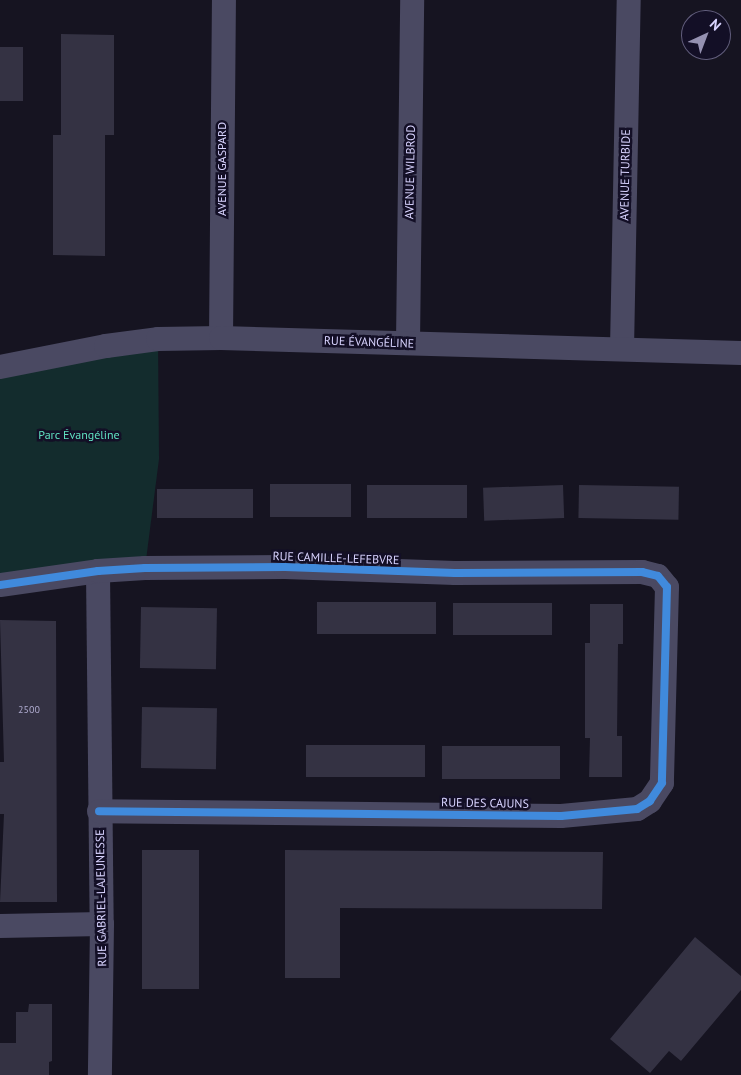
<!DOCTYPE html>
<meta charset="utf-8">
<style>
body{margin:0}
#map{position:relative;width:741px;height:1075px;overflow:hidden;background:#161421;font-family:"PT Sans",sans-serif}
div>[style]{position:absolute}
.green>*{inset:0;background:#132c2d}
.building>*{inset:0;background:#343243;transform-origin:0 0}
.minor>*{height:24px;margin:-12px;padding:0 12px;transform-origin:12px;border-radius:12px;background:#4a4962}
.cycleway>*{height:8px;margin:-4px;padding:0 4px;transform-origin:4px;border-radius:4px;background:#408adc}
span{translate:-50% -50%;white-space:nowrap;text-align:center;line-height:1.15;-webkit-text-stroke:5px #130f26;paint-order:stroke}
.number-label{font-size:10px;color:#b0acd0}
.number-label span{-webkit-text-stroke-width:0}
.street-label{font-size:12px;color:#d9d4ff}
.park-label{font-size:12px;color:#5fe0c0}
.north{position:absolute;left:681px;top:10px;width:50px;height:50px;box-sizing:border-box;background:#130f26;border:1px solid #625e7d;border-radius:50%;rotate:43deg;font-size:14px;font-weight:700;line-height:20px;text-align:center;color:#d9d4ff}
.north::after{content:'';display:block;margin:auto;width:18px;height:22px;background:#9591b1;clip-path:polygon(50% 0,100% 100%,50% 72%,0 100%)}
</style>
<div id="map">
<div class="green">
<i style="clip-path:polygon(158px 339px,159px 459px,145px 568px,0 585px,0 367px)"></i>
</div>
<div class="building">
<i style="clip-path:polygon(61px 34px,114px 35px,114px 135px,105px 135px,105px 256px,53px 255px,53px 135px,61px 135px)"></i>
<i style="left:0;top:47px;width:23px;height:54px"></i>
<i style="left:351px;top:484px;width:33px;height:81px;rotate:90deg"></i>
<i style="left:367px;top:485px;width:100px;height:33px"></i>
<i style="left:563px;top:485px;width:33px;height:80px;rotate:88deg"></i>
<i style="left:579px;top:485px;width:100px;height:33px;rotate:1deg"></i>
<i style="left:157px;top:489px;width:96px;height:29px"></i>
<i style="left:317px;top:602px;width:119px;height:32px"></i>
<i style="left:453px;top:603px;width:99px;height:32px"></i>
<i style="clip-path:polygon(590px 604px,623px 604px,623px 644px,618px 644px,617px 736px,622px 736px,622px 777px,589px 777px,590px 738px,585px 738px,585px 643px,590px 643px)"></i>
<i style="left:141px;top:607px;width:76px;height:61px;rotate:1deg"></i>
<i style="clip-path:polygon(0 620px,56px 621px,57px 902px,0 902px,4px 814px,0 814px,0 762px,4px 762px)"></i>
<i style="left:142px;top:707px;width:75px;height:61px;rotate:1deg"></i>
<i style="left:306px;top:745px;width:119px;height:32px"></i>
<i style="left:442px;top:746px;width:118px;height:33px"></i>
<i style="left:142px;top:850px;width:57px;height:139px"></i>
<i style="clip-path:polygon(285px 850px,603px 852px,602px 909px,340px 908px,340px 978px,285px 978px)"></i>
<i style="clip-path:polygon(695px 937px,741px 976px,741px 990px,681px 1061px,669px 1051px,650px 1073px,610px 1039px)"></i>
<i style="clip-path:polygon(29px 1004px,52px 1004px,52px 1061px,49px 1062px,49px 1075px,0 1075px,0 1043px,16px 1043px,16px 1012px,28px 1012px)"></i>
</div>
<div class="minor">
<i style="left:221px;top:338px;width:338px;rotate:-89.5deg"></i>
<i style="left:408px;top:343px;width:343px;rotate:-89.3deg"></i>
<i style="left:622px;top:349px;width:349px;rotate:-88.9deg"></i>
<i style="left:0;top:367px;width:108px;rotate:-11.2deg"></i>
<i style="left:106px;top:346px;width:52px;rotate:-7.7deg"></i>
<i style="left:158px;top:339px;width:63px;rotate:-0.9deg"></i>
<i style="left:221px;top:338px;width:520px;rotate:1.65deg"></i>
<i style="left:98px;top:571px;width:353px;rotate:89.4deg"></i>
<i style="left:102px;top:924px;width:151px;rotate:90.8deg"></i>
<i style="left:0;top:585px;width:99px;rotate:-8.1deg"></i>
<i style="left:98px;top:571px;width:47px;rotate:-3.7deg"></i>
<i style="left:145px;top:568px;width:140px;rotate:-0.4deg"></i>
<i style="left:285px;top:567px;width:170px;rotate:2deg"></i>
<i style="left:455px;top:573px;width:187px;rotate:-0.3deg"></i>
<i style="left:642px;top:572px;width:16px;rotate:14deg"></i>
<i style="left:658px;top:576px;width:14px;rotate:51deg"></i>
<i style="left:667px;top:587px;width:196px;rotate:91.5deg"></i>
<i style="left:662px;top:783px;width:22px;rotate:124deg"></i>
<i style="left:650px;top:801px;width:15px;rotate:148deg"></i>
<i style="left:637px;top:809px;width:76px;rotate:174.7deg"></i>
<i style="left:561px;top:816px;width:462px;rotate:-179.4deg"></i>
<i style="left:0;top:926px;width:102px;rotate:-1.1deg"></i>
</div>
<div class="cycleway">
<i style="left:0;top:585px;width:99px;rotate:-8.1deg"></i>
<i style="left:98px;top:571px;width:47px;rotate:-3.7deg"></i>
<i style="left:145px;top:568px;width:140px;rotate:-0.4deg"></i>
<i style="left:285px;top:567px;width:170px;rotate:2deg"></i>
<i style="left:455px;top:573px;width:187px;rotate:-0.3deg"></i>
<i style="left:642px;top:572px;width:16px;rotate:14deg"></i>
<i style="left:658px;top:576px;width:14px;rotate:51deg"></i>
<i style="left:667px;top:587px;width:196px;rotate:91.5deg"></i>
<i style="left:662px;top:783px;width:22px;rotate:124deg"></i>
<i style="left:650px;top:801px;width:15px;rotate:148deg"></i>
<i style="left:637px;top:809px;width:76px;rotate:174.7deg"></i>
<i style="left:561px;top:816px;width:462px;rotate:-179.4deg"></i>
</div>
<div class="number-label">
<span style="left:29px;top:710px">2500</span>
</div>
<div class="street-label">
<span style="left:222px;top:169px;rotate:-90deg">AVENUE GASPARD</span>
<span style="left:410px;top:172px;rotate:-89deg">AVENUE WILBROD</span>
<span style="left:625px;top:175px;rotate:-89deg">AVENUE TURBIDE</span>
<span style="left:369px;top:342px;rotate:2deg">RUE ÉVANGÉLINE</span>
<span style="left:336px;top:558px;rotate:2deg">RUE CAMILLE-LEFEBVRE</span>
<span style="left:485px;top:803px;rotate:1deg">RUE DES CAJUNS</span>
<span style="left:101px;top:898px;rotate:-91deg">RUE GABRIEL-LAJEUNESSE</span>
</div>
<div class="park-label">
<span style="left:79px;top:435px">Parc Évangéline</span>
</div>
<div class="north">N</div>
</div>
